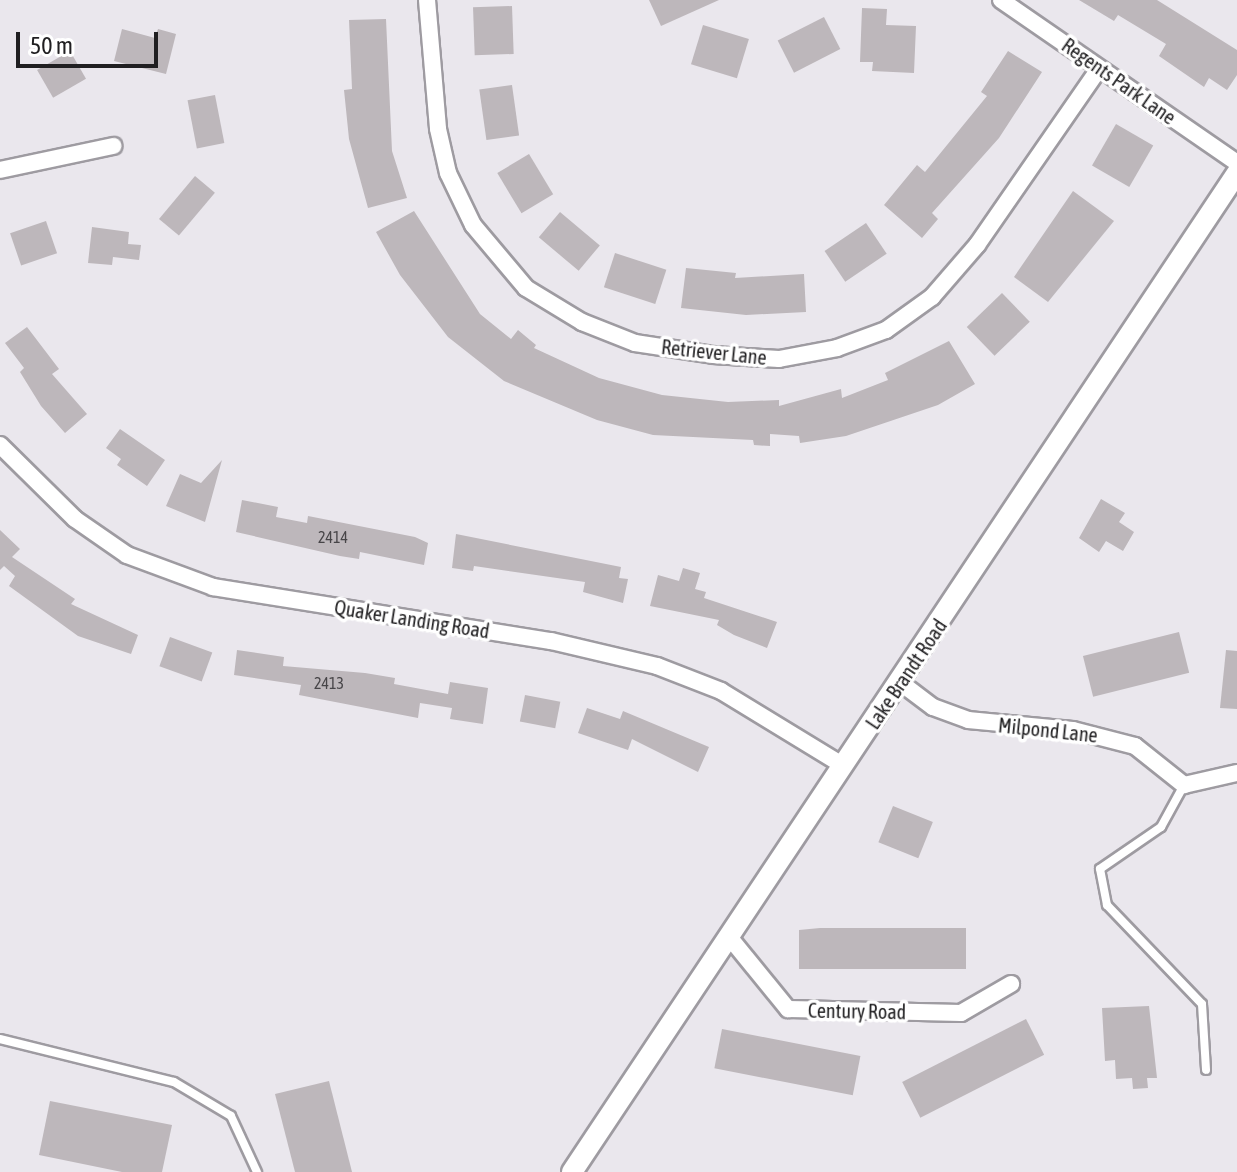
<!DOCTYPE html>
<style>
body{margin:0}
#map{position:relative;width:1237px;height:1172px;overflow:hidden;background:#eae7ed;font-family:"Asap Condensed",sans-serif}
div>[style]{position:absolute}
.building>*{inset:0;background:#bdb7bb;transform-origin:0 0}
.roads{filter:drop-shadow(2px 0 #9e9ba1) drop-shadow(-2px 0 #9e9ba1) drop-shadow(0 2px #9e9ba1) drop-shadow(0 -2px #9e9ba1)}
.service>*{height:8px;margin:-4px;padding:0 4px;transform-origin:4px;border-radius:4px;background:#fff}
.minor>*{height:16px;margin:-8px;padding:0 8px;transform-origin:8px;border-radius:8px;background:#fff}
.tertiary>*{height:20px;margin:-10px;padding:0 10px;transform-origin:10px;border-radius:10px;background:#fff}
span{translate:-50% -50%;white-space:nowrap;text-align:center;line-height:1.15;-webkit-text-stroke:7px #fff;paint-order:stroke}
.number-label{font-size:16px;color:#474548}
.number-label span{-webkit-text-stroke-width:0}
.street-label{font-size:20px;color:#201f21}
.scale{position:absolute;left:16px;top:32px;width:142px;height:36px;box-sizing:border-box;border:4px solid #201f21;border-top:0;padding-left:10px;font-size:24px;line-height:28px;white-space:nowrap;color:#201f21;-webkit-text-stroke:6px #fff;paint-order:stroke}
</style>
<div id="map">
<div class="building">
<i style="clip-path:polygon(649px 0,719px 0,661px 26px)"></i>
<i style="clip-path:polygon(1079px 0,1157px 0,1237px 50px,1237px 75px,1227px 90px,1209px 78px,1204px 87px,1159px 56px,1166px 44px,1118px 15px,1114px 21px)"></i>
<i style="left:512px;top:6px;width:48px;height:39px;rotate:88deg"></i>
<i style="clip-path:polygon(862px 8px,887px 9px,886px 25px,916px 26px,914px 73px,872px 71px,873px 62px,860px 62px)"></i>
<i style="left:824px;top:17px;width:36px;height:52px;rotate:63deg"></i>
<i style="clip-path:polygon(386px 19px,392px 151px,407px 198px,368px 208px,349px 139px,344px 90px,352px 89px,349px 20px)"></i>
<i style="left:703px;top:25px;width:48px;height:41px;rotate:17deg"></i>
<i style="clip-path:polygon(122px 29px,155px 38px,158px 29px,176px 34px,166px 74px,114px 61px)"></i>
<i style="left:70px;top:51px;width:32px;height:38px;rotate:60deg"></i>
<i style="clip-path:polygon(1008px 51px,1042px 72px,999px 138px,932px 213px,938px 219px,922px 238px,884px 205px,917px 165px,925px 172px,987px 96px,981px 92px)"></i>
<i style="left:512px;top:85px;width:51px;height:33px;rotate:82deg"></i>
<i style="left:215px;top:95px;width:49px;height:28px;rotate:79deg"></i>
<i style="left:1116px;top:124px;width:43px;height:48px;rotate:30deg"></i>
<i style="left:529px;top:154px;width:47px;height:37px;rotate:59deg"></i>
<i style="left:195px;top:176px;width:26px;height:56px;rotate:40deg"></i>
<i style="clip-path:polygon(1073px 191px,1114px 221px,1048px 302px,1014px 277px)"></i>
<i style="clip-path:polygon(414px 211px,480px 314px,511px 339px,518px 330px,536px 345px,534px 348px,599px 378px,662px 395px,728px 402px,779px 400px,779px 406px,841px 389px,842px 398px,888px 380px,885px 373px,949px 341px,975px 384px,938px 405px,846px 436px,800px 443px,799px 436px,770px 434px,770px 446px,754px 445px,753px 440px,653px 435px,597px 420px,504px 381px,448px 337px,400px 275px,376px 232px)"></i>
<i style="left:560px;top:212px;width:52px;height:33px;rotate:40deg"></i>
<i style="left:46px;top:221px;width:34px;height:38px;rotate:71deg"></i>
<i style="left:866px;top:223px;width:37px;height:50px;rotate:56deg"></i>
<i style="clip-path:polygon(92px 227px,129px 232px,128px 244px,141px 245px,139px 260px,113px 257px,112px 265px,88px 263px)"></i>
<i style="left:615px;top:253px;width:54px;height:36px;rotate:18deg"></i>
<i style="clip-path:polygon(686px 268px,736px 273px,735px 278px,804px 274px,806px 312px,746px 315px,681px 308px)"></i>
<i style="left:1002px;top:293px;width:40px;height:49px;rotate:46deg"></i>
<i style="clip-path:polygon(27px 327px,59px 369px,52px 374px,87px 414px,65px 433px,41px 406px,20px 372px,24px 368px,5px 343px)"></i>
<i style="clip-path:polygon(120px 429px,165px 460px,147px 486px,117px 465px,121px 459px,106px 448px)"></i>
<i style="clip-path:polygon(222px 460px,205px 522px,166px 506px,180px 474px,201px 483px)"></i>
<i style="clip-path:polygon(1101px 499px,1125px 513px,1119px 522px,1134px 532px,1123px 551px,1106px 541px,1099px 552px,1079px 538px)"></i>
<i style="clip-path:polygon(242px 500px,278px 507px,276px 517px,307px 523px,308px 516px,415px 537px,428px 543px,424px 565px,360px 552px,359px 559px,340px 556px,236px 532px)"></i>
<i style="clip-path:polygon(0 530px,20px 549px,12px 557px,75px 599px,71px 604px,138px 635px,131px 654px,78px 636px,9px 586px,15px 576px,4px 566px,0 570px)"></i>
<i style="clip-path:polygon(456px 534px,621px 567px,619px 578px,628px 579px,623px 603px,583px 592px,585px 582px,474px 566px,473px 571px,452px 568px)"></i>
<i style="clip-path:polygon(683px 568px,700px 573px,695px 589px,706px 592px,704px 598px,777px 622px,767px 648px,734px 635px,717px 625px,719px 620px,650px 606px,658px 575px,679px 581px)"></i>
<i style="left:1179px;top:632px;width:42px;height:99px;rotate:76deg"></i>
<i style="left:170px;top:637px;width:45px;height:31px;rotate:20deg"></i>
<i style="clip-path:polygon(237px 650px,284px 657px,283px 666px,365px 673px,395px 678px,394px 684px,448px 694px,450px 682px,488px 688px,483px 724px,450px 719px,452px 708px,420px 703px,418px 718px,299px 695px,301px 685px,234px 675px)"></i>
<i style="clip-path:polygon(1226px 650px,1237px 651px,1237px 709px,1220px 708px)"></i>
<i style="left:525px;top:695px;width:36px;height:27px;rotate:11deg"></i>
<i style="clip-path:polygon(587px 708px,620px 719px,623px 711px,709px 747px,698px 772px,632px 739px,628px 750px,578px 733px)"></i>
<i style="left:893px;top:806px;width:43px;height:39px;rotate:22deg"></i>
<i style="clip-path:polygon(820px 928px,966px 928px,966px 969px,799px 969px,799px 930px)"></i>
<i style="clip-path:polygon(1149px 1006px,1157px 1078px,1147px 1078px,1148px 1088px,1133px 1089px,1132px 1078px,1116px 1079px,1115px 1060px,1105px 1061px,1102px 1008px)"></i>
<i style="left:1026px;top:1019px;width:40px;height:139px;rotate:63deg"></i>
<i style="left:722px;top:1029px;width:141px;height:40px;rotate:11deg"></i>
<i style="clip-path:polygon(329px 1081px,352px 1172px,295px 1172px,275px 1094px)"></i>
<i style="clip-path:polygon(50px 1101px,172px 1125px,162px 1172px,122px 1172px,39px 1155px)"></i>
</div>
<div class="roads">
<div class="service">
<i style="left:1184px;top:785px;width:48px;rotate:118.7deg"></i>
<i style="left:1161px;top:827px;width:74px;rotate:145.5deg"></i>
<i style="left:1100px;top:869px;width:37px;rotate:79deg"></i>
<i style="left:1107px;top:905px;width:137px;rotate:46.2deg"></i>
<i style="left:1202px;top:1004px;width:66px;rotate:86.5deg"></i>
<i style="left:0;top:1039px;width:179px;rotate:13.9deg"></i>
<i style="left:174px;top:1082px;width:66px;rotate:30.8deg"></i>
<i style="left:231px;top:1116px;width:62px;rotate:65.1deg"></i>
</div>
<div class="minor">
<i style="left:427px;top:0;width:129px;rotate:85.1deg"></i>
<i style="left:438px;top:129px;width:45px;rotate:77.2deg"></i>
<i style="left:448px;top:173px;width:58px;rotate:64.3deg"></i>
<i style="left:473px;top:225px;width:82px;rotate:49.9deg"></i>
<i style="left:526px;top:288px;width:66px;rotate:31.3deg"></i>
<i style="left:582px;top:322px;width:57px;rotate:21.6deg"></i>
<i style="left:635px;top:343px;width:79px;rotate:8.7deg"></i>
<i style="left:713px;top:355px;width:66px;rotate:3.5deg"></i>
<i style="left:779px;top:359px;width:59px;rotate:-10.7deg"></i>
<i style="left:837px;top:348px;width:52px;rotate:-20.2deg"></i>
<i style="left:886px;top:330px;width:57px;rotate:-35.7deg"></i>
<i style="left:932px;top:297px;width:69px;rotate:-49.1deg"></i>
<i style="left:977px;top:245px;width:214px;rotate:-55.3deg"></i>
<i style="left:1001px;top:0;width:287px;rotate:34.6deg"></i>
<i style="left:0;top:170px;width:116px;rotate:-12deg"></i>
<i style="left:0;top:445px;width:105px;rotate:44.6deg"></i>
<i style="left:75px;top:519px;width:63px;rotate:34.7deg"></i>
<i style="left:127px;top:555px;width:92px;rotate:20.4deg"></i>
<i style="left:213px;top:587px;width:342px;rotate:9.1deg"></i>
<i style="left:551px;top:641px;width:109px;rotate:13.3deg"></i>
<i style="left:657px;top:666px;width:69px;rotate:21.3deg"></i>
<i style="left:721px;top:691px;width:144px;rotate:31.4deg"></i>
<i style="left:901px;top:683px;width:40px;rotate:37deg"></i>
<i style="left:933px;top:707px;width:37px;rotate:20deg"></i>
<i style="left:968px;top:720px;width:105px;rotate:5.4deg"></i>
<i style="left:1073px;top:730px;width:64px;rotate:14.5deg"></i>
<i style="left:1135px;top:746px;width:63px;rotate:38.5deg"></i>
<i style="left:1184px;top:785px;width:54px;rotate:-12.8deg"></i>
<i style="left:730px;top:938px;width:92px;rotate:50.8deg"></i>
<i style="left:788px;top:1009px;width:173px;rotate:1.3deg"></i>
<i style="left:961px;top:1013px;width:58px;rotate:-30.1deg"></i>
</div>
<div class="tertiary">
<i style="left:572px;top:1172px;width:1200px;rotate:-56.35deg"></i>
</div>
</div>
<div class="number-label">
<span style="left:333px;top:537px">2414</span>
<span style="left:329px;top:683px">2413</span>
</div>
<div class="street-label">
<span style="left:1119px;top:81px;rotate:35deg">Regents Park Lane</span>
<span style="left:714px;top:352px;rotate:6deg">Retriever Lane</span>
<span style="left:412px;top:619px;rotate:9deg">Quaker Landing Road</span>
<span style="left:906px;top:674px;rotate:-56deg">Lake Brandt Road</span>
<span style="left:1048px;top:730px;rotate:6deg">Milpond Lane</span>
<span style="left:857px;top:1011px;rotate:1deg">Century Road</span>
</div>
<div class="scale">50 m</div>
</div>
